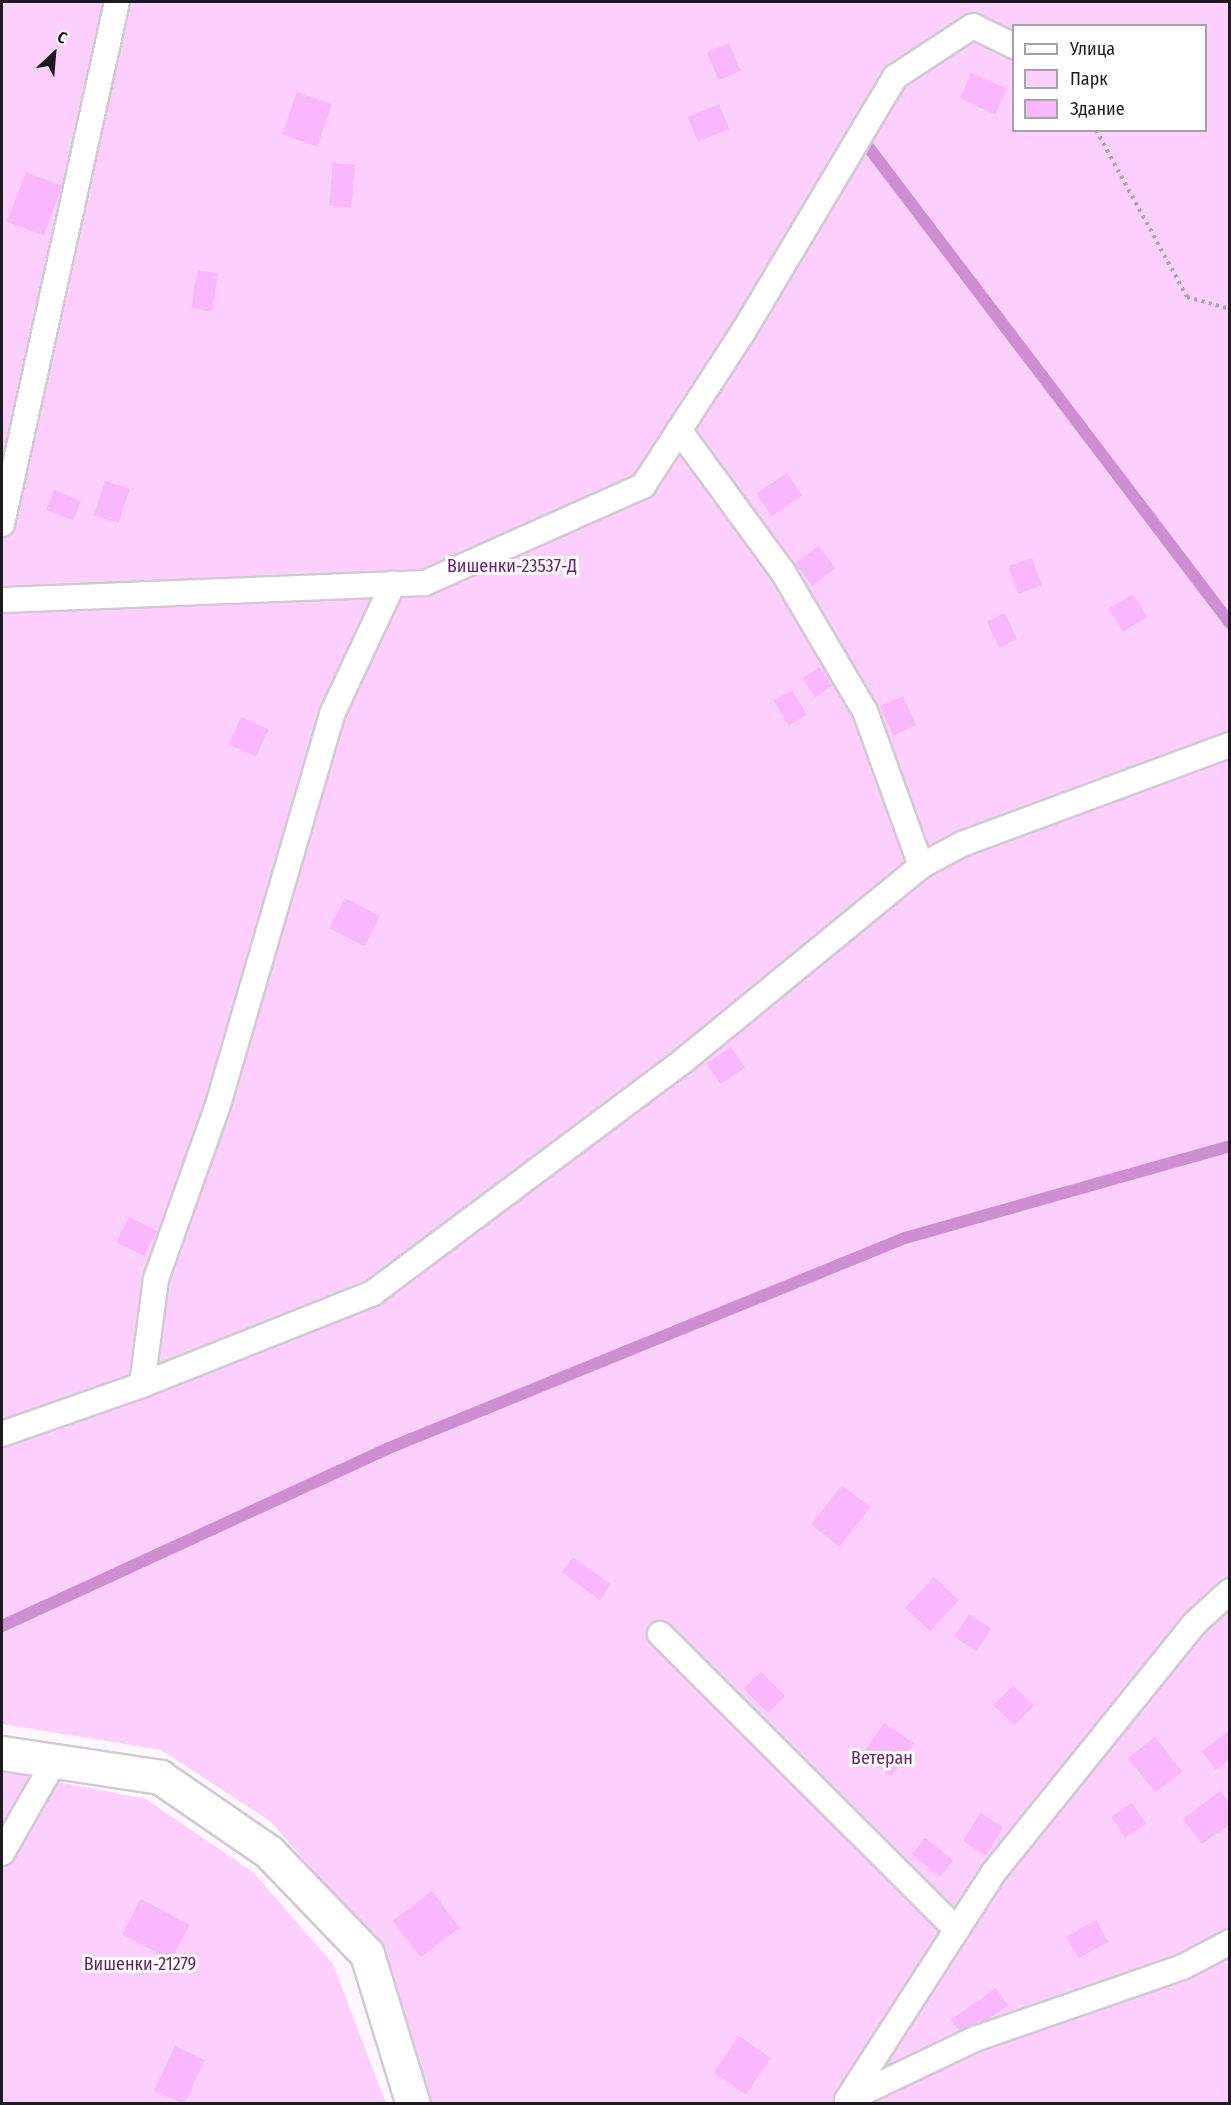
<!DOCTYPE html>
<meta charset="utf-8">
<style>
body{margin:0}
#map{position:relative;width:1231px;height:2105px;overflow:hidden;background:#fff7ff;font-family:"Fira Sans Condensed",sans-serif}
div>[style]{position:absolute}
.green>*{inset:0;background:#fccffe}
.stream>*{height:12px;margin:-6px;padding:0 6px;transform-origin:6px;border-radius:6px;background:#cd8fd1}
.building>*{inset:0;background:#f9b8fd;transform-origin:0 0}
.path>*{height:4px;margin-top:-2px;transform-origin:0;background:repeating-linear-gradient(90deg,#aca6ac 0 3px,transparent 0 7.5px)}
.roads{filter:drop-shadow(2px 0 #d3c9d3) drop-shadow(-2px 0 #d3c9d3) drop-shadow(0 2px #d3c9d3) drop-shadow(0 -2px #d3c9d3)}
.service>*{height:24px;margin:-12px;padding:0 12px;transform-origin:12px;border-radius:12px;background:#fff}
.minor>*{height:33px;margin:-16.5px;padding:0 16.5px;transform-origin:16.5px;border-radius:16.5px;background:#fff}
span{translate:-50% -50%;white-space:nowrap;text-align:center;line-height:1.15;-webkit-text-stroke:6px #fff;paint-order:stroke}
.park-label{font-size:18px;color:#6a2070}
.frame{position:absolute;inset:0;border:3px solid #1e1b1e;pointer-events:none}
.legend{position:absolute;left:1012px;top:24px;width:195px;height:108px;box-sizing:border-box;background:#fff;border:2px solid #a5a4a5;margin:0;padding:8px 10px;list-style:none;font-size:18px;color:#1e1b1e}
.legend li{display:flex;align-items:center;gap:12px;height:30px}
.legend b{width:30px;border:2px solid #a5a4a5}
.north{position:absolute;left:24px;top:24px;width:60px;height:60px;-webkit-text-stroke:4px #fff;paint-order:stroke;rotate:26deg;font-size:16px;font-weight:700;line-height:24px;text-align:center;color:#1e1b1e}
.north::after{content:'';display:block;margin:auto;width:21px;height:27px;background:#1e1b1e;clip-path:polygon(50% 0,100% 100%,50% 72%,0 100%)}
</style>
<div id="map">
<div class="green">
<i style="clip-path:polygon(evenodd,2px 2px,1229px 2px,1229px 2103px,431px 2103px,382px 1950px,270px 1821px,161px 1750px,2px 1724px,2px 2px,1014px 26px,1206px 26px,1206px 130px,1014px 130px,1014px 26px)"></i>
<i style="clip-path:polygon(2px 1771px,146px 1799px,254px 1873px,333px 1964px,386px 2103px,2px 2103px)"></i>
</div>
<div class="stream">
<i style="left:866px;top:144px;width:602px;rotate:52.77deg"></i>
<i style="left:2px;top:1626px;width:426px;rotate:-24.7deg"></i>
<i style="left:389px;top:1448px;width:557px;rotate:-22.15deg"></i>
<i style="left:905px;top:1238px;width:338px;rotate:-15.8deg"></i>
</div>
<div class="building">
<i style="left:729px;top:43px;width:30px;height:24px;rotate:67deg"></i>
<i style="left:971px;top:73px;width:39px;height:28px;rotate:24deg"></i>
<i style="left:297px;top:92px;width:37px;height:45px;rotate:19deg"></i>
<i style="left:719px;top:104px;width:27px;height:34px;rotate:68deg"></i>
<i style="left:333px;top:163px;width:22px;height:43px;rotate:5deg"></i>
<i style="left:26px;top:172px;width:39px;height:53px;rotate:21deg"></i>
<i style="left:197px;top:270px;width:21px;height:39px;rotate:8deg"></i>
<i style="left:787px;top:473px;width:27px;height:37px;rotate:56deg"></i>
<i style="left:105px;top:481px;width:26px;height:36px;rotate:18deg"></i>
<i style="left:54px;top:490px;width:29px;height:21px;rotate:22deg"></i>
<i style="left:818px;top:546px;width:28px;height:29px;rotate:52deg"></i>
<i style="left:1032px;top:558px;width:29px;height:25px;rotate:70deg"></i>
<i style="left:1133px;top:594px;width:27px;height:28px;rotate:59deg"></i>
<i style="left:1005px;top:613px;width:29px;height:20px;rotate:65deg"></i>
<i style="left:819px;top:667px;width:23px;height:20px;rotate:56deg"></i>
<i style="left:792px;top:690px;width:29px;height:21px;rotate:59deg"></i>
<i style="left:903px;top:696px;width:32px;height:25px;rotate:66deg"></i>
<i style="left:241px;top:717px;width:30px;height:30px;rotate:24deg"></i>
<i style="left:345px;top:898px;width:39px;height:34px;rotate:27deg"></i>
<i style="left:731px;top:1047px;width:25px;height:29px;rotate:56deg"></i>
<i style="left:129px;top:1217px;width:31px;height:28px;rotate:27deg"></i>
<i style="left:842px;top:1485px;width:36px;height:50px;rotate:38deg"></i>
<i style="left:573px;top:1557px;width:47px;height:19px;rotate:36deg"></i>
<i style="left:934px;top:1577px;width:34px;height:42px;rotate:43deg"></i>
<i style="left:969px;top:1614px;width:27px;height:27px;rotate:34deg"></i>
<i style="left:761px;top:1672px;width:34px;height:24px;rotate:45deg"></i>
<i style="left:1013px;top:1685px;width:29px;height:28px;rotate:44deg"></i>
<i style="left:884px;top:1723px;width:36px;height:40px;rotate:34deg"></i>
<i style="clip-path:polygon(1230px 1730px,1230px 1759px,1216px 1770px,1202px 1751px)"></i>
<i style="left:1155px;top:1737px;width:44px;height:34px;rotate:52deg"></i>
<i style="clip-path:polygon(1220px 1791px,1230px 1803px,1230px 1824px,1202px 1844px,1183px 1819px)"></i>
<i style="left:1132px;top:1803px;width:25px;height:25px;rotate:56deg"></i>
<i style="left:980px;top:1813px;width:27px;height:33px;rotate:31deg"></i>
<i style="left:925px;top:1838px;width:36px;height:21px;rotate:38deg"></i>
<i style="left:432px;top:1891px;width:46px;height:49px;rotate:53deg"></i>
<i style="left:141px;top:1899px;width:55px;height:40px;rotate:28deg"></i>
<i style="left:1096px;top:1920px;width:25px;height:34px;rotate:61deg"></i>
<i style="left:996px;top:1988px;width:21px;height:55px;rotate:55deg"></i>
<i style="left:739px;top:2036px;width:39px;height:44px;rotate:35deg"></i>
<i style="left:175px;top:2046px;width:33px;height:49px;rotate:25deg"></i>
</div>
<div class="path">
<i style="left:1096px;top:130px;width:190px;rotate:61.4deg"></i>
<i style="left:1187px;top:297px;width:45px;rotate:15.6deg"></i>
</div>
<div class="roads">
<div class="service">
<i style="left:679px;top:430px;width:176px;rotate:53.8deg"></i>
<i style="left:783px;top:572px;width:161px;rotate:59.5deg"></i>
<i style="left:865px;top:711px;width:165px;rotate:70.1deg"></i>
<i style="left:2px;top:524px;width:535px;rotate:-77.58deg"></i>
<i style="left:2px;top:600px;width:423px;rotate:-2.3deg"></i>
<i style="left:425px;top:583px;width:239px;rotate:-24deg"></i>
<i style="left:643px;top:486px;width:184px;rotate:-57deg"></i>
<i style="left:743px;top:332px;width:297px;rotate:-59.2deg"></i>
<i style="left:895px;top:77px;width:93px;rotate:-33.2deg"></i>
<i style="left:973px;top:26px;width:46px;rotate:26deg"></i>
<i style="left:142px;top:1385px;width:107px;rotate:-82.5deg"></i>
<i style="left:156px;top:1279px;width:182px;rotate:-70.4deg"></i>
<i style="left:217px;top:1108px;width:410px;rotate:-73.7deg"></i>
<i style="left:332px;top:714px;width:144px;rotate:-64.9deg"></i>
<i style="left:2px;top:1434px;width:148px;rotate:-19.3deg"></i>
<i style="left:142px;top:1385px;width:249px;rotate:-21.7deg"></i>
<i style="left:373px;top:1293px;width:387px;rotate:-36.8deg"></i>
<i style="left:683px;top:1061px;width:308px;rotate:-39.3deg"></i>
<i style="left:921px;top:866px;width:47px;rotate:-28.2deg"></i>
<i style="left:962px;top:844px;width:286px;rotate:-20.3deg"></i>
<i style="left:660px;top:1634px;width:419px;rotate:44.9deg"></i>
<i style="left:2px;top:1853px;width:107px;rotate:-60.3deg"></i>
<i style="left:847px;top:2100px;width:271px;rotate:-57.2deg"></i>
<i style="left:994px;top:1872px;width:320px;rotate:-51.1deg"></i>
<i style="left:1195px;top:1623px;width:47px;rotate:-42.4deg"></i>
<i style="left:847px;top:2100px;width:142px;rotate:-25.5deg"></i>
<i style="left:975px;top:2039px;width:220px;rotate:-19.1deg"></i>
<i style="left:1183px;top:1967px;width:53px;rotate:-28deg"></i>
</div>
<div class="minor">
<i style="left:2px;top:1753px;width:160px;rotate:8.6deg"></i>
<i style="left:160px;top:1777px;width:132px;rotate:34.5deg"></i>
<i style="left:269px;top:1852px;width:141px;rotate:46.1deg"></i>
<i style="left:367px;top:1954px;width:157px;rotate:73deg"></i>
</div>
</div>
<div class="park-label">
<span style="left:512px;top:566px">Вишенки-23537-Д</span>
<span style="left:882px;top:1758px">Ветеран</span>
<span style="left:140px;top:1964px">Вишенки-21279</span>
</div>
<div class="frame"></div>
<ul class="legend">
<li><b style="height:8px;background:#fff"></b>Улица</li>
<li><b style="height:16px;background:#fccffe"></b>Парк</li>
<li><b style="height:16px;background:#f9b8fd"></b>Здание</li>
</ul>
<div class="north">С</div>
</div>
